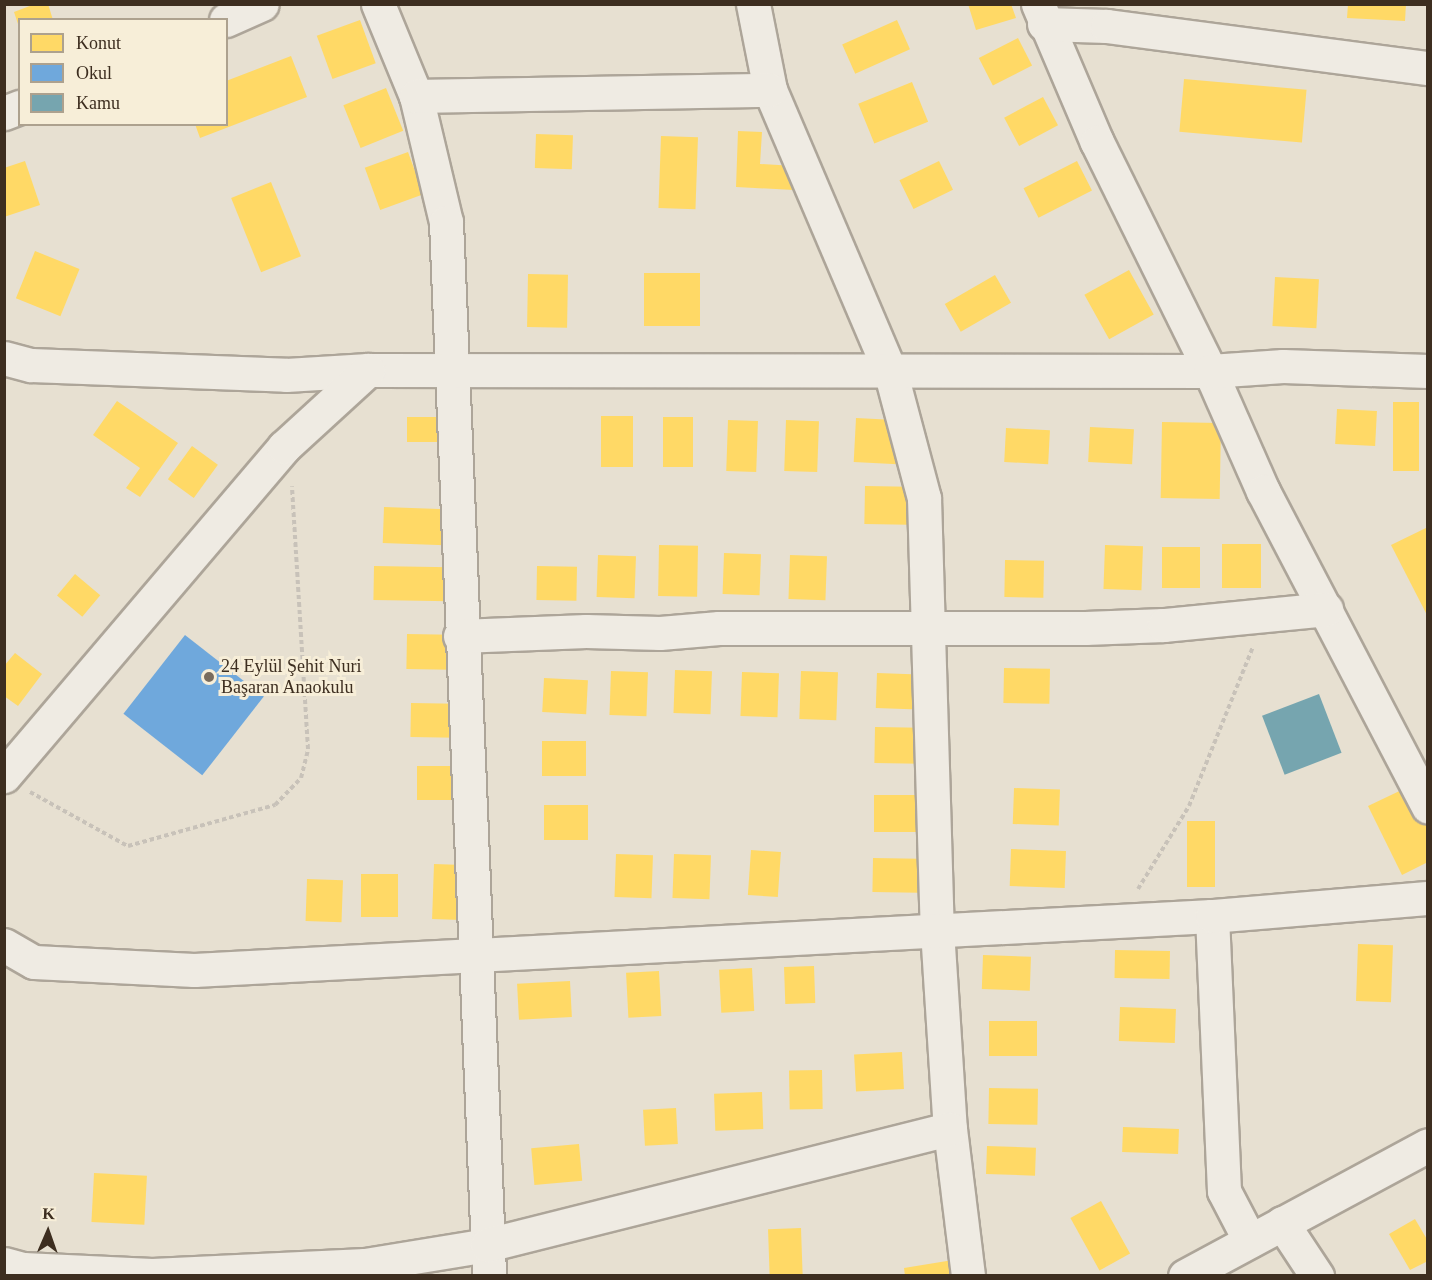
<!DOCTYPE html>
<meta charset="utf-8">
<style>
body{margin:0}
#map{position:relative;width:1432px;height:1280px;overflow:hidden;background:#e7e0d1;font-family:"Times New Roman",serif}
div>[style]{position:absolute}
.homes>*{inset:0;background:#ffd966;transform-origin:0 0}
.schools>*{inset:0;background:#6fa8dc;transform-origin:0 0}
.public>*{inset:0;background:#76a5af;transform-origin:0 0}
.path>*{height:4px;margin-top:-2px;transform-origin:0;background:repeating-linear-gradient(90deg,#c8c2b9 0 4.5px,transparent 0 7.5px)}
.roads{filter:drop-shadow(2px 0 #ada599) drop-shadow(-2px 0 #ada599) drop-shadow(0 2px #ada599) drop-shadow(0 -2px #ada599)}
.minor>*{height:33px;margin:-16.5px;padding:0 16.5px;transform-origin:16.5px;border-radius:16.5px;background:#efebe3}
.dots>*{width:16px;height:16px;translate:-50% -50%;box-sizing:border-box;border:3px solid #f7eed8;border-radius:50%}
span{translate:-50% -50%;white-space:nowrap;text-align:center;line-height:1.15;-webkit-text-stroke:6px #f7eed8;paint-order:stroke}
.poi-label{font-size:18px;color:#3d2e20}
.left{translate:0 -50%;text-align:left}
.frame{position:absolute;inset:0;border:6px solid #3d2e20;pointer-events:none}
.legend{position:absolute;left:18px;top:18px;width:210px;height:108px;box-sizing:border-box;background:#f7eed8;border:2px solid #ada18e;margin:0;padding:8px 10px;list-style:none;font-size:18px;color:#3d2e20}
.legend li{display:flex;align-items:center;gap:12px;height:30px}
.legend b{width:30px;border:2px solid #ada18e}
.north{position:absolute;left:18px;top:1202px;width:60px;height:60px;-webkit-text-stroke:4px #f7eed8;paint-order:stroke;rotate:2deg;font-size:16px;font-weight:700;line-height:24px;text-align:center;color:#3d2e20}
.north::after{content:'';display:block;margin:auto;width:21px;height:27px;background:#3d2e20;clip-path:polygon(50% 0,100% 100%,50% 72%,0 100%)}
</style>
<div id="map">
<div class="homes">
<i style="clip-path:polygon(35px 4px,48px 4px,53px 20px,20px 20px,19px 27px,14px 12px)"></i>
<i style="clip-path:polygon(968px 4px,1011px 4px,1016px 18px,976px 30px)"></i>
<i style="clip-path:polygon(1348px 4px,1406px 4px,1405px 21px,1347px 18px)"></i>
<i style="left:360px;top:20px;width:46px;height:46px;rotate:70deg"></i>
<i style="left:897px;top:20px;width:32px;height:60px;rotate:66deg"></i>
<i style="left:1018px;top:38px;width:31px;height:44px;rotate:63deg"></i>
<i style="clip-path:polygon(291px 56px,307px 97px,200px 138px,195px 124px,226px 124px,226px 81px)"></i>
<i style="left:1184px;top:79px;width:123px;height:53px;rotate:5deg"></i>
<i style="left:912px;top:82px;width:43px;height:58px;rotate:68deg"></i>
<i style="left:386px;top:88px;width:46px;height:46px;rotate:68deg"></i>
<i style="left:1043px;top:97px;width:32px;height:44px;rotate:62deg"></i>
<i style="clip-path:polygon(738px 131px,762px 132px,760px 164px,795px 166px,794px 190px,736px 187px)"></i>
<i style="left:536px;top:134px;width:37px;height:34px;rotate:2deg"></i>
<i style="left:661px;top:136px;width:37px;height:72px;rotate:2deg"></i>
<i style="left:408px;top:152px;width:45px;height:46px;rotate:70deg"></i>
<i style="clip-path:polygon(25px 161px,40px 205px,4px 217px,4px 168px)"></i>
<i style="left:939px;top:161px;width:32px;height:44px;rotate:64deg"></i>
<i style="left:1077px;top:161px;width:33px;height:60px;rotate:63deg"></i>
<i style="left:271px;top:182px;width:80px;height:43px;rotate:68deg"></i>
<i style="left:35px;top:251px;width:48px;height:51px;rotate:22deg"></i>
<i style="left:1129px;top:270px;width:51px;height:51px;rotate:61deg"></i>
<i style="left:644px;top:273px;width:56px;height:53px"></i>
<i style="left:528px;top:274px;width:40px;height:53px;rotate:1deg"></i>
<i style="left:995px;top:275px;width:32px;height:58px;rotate:60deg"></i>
<i style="left:1275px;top:277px;width:44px;height:49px;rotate:3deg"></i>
<i style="clip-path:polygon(117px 401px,178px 443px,140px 497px,126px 488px,140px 468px,93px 435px)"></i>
<i style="left:1393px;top:402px;width:26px;height:69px"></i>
<i style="left:1337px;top:409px;width:40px;height:35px;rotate:3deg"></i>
<i style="left:601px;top:416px;width:32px;height:51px"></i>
<i style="left:407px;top:417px;width:37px;height:25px"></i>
<i style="left:663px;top:417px;width:30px;height:50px"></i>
<i style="left:856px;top:418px;width:44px;height:44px;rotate:3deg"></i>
<i style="left:728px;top:420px;width:30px;height:51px;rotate:2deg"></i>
<i style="left:786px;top:420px;width:33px;height:51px;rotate:2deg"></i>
<i style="left:1162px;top:422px;width:59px;height:76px;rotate:1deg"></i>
<i style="left:1090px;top:427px;width:44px;height:35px;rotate:3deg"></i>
<i style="left:1006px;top:428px;width:44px;height:34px;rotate:3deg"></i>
<i style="left:192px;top:446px;width:32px;height:41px;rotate:36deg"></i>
<i style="left:865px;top:486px;width:44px;height:38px;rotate:1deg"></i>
<i style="left:384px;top:507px;width:62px;height:36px;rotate:2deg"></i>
<i style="clip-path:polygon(1428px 527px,1428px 617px,1391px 545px)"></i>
<i style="left:1222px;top:544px;width:39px;height:44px"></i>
<i style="left:659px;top:545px;width:39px;height:51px;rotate:1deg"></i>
<i style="left:1105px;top:545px;width:38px;height:44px;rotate:2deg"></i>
<i style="left:1162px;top:547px;width:38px;height:41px"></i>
<i style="left:724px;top:553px;width:37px;height:41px;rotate:2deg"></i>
<i style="left:598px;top:555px;width:38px;height:42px;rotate:2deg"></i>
<i style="left:790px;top:555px;width:37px;height:44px;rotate:2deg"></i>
<i style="left:1005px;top:560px;width:39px;height:37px;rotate:1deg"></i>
<i style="left:374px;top:566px;width:76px;height:34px;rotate:1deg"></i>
<i style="left:537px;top:566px;width:40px;height:34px;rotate:1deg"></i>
<i style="left:75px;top:574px;width:33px;height:28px;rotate:40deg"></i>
<i style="left:407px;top:634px;width:45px;height:35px;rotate:1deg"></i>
<i style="clip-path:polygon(15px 653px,42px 674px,18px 706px,4px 696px,4px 666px)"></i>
<i style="left:1004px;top:668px;width:46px;height:35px;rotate:1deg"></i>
<i style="left:675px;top:670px;width:37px;height:43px;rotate:2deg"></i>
<i style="left:611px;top:671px;width:37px;height:44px;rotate:2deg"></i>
<i style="left:801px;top:671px;width:37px;height:48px;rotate:2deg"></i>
<i style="left:742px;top:672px;width:37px;height:44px;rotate:2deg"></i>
<i style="left:877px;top:673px;width:49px;height:35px;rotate:2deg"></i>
<i style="left:544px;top:678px;width:44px;height:34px;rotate:3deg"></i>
<i style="left:411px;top:703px;width:46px;height:34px;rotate:1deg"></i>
<i style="left:875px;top:727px;width:46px;height:36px;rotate:1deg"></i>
<i style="left:542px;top:741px;width:44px;height:35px"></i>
<i style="left:417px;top:766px;width:45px;height:34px"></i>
<i style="clip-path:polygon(1410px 786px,1428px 822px,1428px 862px,1402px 875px,1368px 806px)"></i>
<i style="left:1014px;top:788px;width:46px;height:36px;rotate:2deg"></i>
<i style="left:874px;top:795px;width:47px;height:37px"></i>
<i style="left:544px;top:805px;width:44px;height:35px"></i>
<i style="left:1187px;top:821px;width:28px;height:66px"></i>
<i style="left:1011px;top:849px;width:55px;height:37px;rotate:2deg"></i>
<i style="left:751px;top:850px;width:30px;height:45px;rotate:4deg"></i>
<i style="left:616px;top:854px;width:37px;height:43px;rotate:2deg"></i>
<i style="left:674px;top:854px;width:37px;height:44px;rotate:2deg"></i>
<i style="left:873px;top:858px;width:46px;height:34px;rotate:1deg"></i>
<i style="left:434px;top:864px;width:37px;height:55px;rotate:2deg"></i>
<i style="left:361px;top:874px;width:37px;height:43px"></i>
<i style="left:307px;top:879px;width:36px;height:42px;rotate:2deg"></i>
<i style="left:1358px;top:944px;width:35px;height:57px;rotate:2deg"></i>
<i style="left:1115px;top:950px;width:55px;height:28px;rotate:1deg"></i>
<i style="left:983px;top:955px;width:48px;height:34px;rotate:2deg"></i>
<i style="left:814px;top:966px;width:37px;height:30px;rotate:88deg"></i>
<i style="left:752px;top:968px;width:43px;height:33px;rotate:87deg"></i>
<i style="left:659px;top:971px;width:45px;height:33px;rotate:87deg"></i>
<i style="left:570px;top:981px;width:36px;height:53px;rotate:87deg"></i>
<i style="left:1120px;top:1007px;width:56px;height:34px;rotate:2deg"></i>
<i style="left:989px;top:1021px;width:48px;height:35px"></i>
<i style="left:902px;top:1052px;width:37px;height:48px;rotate:87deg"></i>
<i style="left:822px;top:1070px;width:39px;height:33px;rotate:89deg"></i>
<i style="left:989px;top:1088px;width:49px;height:36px;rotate:1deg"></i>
<i style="left:762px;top:1092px;width:37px;height:48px;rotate:88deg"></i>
<i style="left:676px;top:1108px;width:36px;height:33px;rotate:87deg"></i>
<i style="left:1123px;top:1127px;width:56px;height:25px;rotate:2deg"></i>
<i style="left:579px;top:1144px;width:37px;height:48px;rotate:85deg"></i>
<i style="left:987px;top:1146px;width:49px;height:28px;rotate:2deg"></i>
<i style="left:94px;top:1173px;width:53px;height:49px;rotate:3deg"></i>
<i style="left:1101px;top:1201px;width:60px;height:35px;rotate:61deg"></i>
<i style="clip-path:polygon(1415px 1219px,1428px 1241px,1428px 1261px,1410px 1270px,1389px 1234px)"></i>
<i style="left:801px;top:1228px;width:48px;height:33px;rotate:88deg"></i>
<i style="clip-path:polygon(953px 1260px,956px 1276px,905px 1276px,904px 1268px)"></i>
</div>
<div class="schools">
<i style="left:185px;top:635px;width:100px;height:100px;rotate:38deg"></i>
</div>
<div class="public">
<i style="left:1319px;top:694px;width:63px;height:61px;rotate:69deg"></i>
</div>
<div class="path">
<i style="left:30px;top:792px;width:112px;rotate:28.9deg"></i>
<i style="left:128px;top:846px;width:153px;rotate:-15.6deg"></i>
<i style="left:275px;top:805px;width:37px;rotate:-46deg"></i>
<i style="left:301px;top:778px;width:30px;rotate:-76deg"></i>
<i style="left:308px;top:749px;width:263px;rotate:-93.5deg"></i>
<i style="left:1138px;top:889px;width:97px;rotate:-58.4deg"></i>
<i style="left:1189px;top:806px;width:171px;rotate:-68.1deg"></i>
</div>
<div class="roads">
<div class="minor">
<i style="left:378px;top:4px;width:100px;rotate:67.6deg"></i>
<i style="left:416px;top:96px;width:130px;rotate:76.6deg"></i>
<i style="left:446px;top:222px;width:1055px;rotate:87.66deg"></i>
<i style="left:753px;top:4px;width:88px;rotate:78.8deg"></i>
<i style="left:770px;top:90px;width:309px;rotate:66.9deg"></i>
<i style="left:891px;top:374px;width:128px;rotate:75.1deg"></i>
<i style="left:924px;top:498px;width:432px;rotate:88.3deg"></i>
<i style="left:937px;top:930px;width:199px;rotate:86.3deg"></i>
<i style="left:950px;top:1129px;width:148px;rotate:83deg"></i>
<i style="left:1038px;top:4px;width:150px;rotate:66.9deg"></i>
<i style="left:1097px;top:142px;width:255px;rotate:63.7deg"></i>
<i style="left:1210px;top:371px;width:131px;rotate:66.2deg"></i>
<i style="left:1263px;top:491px;width:356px;rotate:62.4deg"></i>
<i style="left:226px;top:20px;width:39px;rotate:-24deg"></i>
<i style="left:1044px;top:24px;width:63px;rotate:1.8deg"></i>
<i style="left:1107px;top:26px;width:324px;rotate:7.5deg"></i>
<i style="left:416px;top:96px;width:354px;rotate:-1deg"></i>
<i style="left:4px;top:113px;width:17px;rotate:-21deg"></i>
<i style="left:4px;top:358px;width:28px;rotate:15deg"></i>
<i style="left:31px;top:365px;width:255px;rotate:2.2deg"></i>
<i style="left:286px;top:375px;width:82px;rotate:-3.5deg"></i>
<i style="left:368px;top:370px;width:842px;rotate:0.07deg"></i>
<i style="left:1210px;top:371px;width:73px;rotate:-3.9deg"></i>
<i style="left:1283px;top:366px;width:145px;rotate:2deg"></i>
<i style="left:460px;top:636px;width:126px;rotate:-2.3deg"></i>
<i style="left:586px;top:631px;width:74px;rotate:1.5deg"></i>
<i style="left:660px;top:633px;width:59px;rotate:-4.8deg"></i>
<i style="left:719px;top:628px;width:366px"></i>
<i style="left:1085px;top:628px;width:79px;rotate:-2.2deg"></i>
<i style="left:1164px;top:625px;width:163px;rotate:-5.6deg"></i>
<i style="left:4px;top:776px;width:432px;rotate:-49.6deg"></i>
<i style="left:284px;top:447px;width:114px;rotate:-42.5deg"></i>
<i style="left:1212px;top:916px;width:275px;rotate:87.5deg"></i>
<i style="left:1224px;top:1191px;width:56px;rotate:62.5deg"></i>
<i style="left:4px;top:945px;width:34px;rotate:30deg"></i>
<i style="left:34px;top:962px;width:160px;rotate:2.9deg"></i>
<i style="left:194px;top:970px;width:1019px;rotate:-3.04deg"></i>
<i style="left:1212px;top:916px;width:217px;rotate:-4.8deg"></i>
<i style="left:1282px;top:1223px;width:64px;rotate:56.6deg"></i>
<i style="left:4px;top:1264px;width:20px;rotate:15deg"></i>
<i style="left:23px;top:1269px;width:129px;rotate:2.7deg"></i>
<i style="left:152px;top:1275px;width:213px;rotate:-2.7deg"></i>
<i style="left:365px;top:1265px;width:124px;rotate:-9.3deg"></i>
<i style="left:487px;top:1245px;width:477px;rotate:-14.1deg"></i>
<i style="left:1185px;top:1276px;width:276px;rotate:-28.3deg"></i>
</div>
</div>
<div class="dots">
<i style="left:209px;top:677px;background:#786c5e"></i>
</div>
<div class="poi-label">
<span class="left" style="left:221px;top:677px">24 Eylül Şehit Nuri<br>Başaran Anaokulu</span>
</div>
<div class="frame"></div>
<ul class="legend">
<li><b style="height:16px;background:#ffd966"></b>Konut</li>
<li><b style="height:16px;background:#6fa8dc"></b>Okul</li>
<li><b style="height:16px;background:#76a5af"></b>Kamu</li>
</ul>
<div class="north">K</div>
</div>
